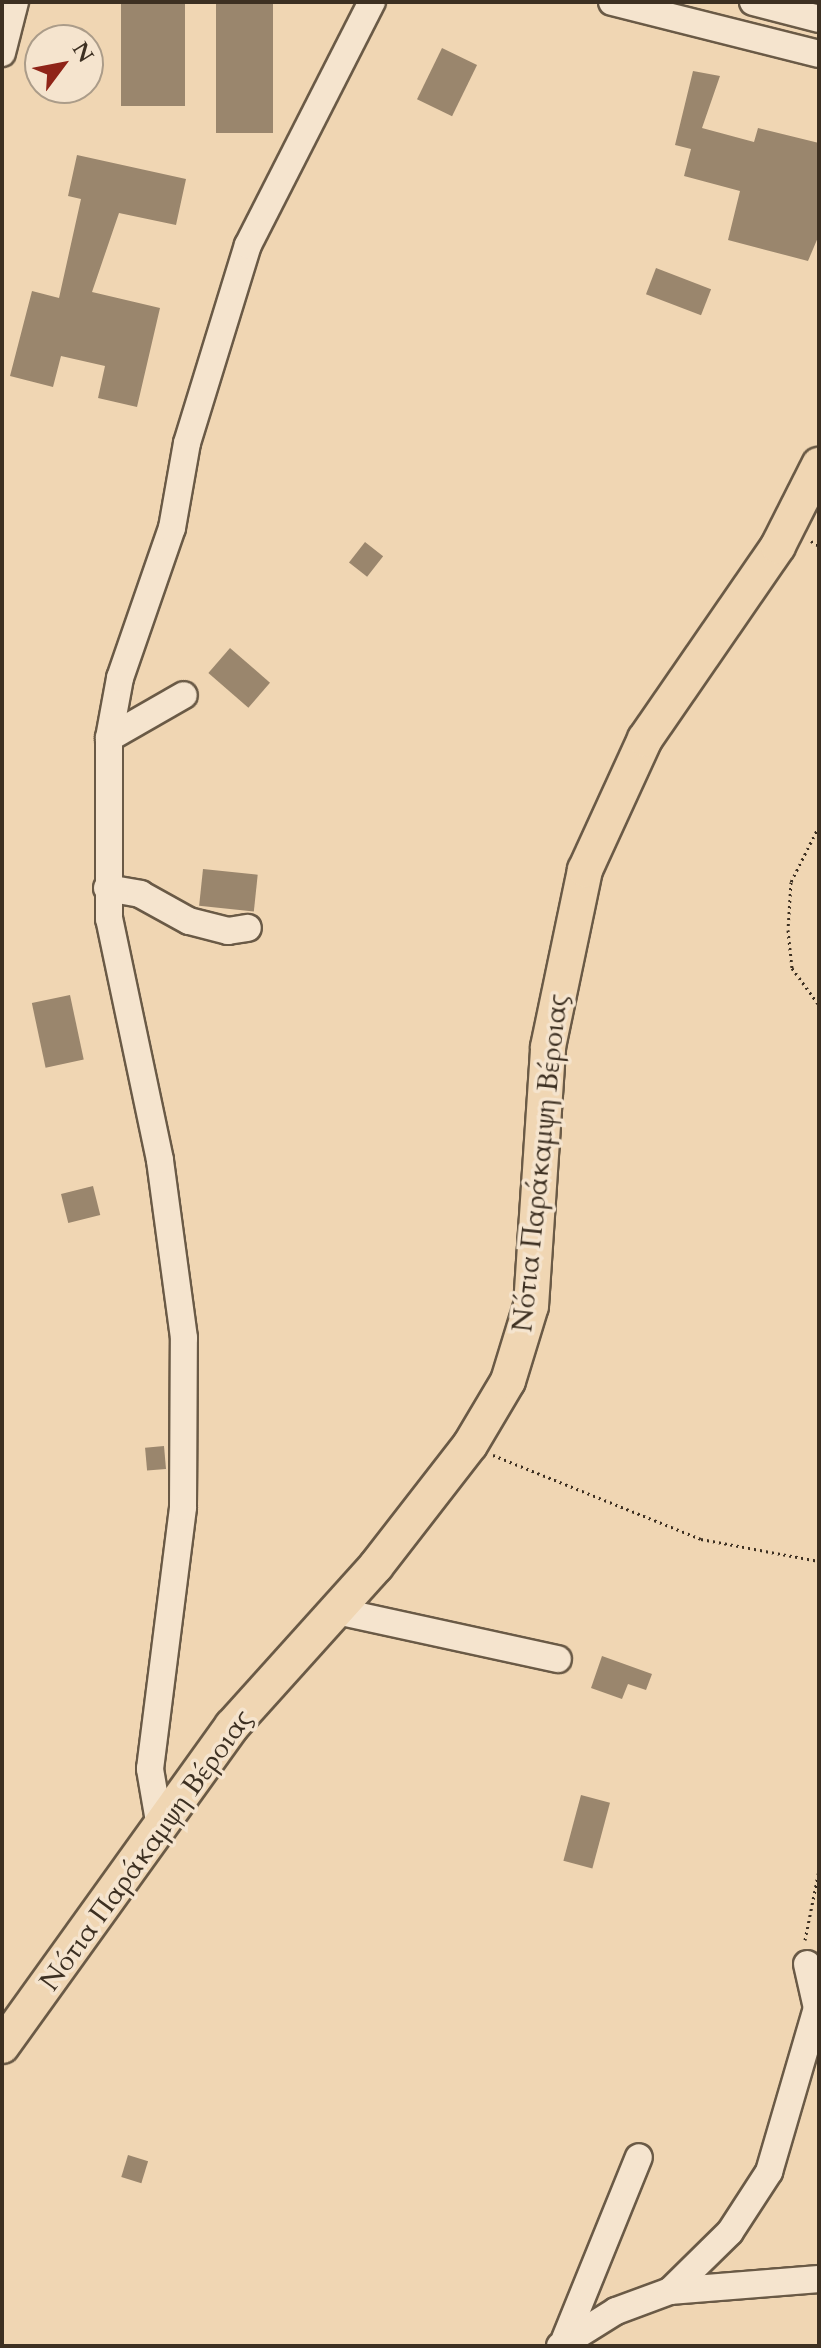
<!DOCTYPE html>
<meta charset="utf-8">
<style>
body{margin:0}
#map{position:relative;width:821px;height:2348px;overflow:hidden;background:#f0d6b3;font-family:Cardo,serif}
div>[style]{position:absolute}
.building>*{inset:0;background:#9a866d;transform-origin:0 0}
.path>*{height:3px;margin-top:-1.5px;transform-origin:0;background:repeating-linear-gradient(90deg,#3d3022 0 2px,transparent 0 6px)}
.roads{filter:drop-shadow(2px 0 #6a5a46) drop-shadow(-2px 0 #6a5a46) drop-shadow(0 2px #6a5a46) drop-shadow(0 -2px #6a5a46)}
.minor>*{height:26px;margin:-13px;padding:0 13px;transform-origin:13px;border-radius:13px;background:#f5e4ce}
.major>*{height:34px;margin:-17px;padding:0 17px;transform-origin:17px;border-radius:17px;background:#f0d6b3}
span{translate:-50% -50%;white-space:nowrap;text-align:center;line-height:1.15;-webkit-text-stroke:7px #f5e4ce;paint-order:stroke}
.street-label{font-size:28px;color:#3d3022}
.frame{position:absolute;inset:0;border:4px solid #3d3022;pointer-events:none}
.north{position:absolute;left:24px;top:24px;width:80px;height:80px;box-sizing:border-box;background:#f5e4ce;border:2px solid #ab9c89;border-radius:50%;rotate:58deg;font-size:22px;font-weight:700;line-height:32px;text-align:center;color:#3d3022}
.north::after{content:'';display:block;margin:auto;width:28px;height:36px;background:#8f2418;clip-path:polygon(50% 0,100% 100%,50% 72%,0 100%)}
</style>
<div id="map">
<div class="building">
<i style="left:121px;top:2px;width:64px;height:104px"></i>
<i style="left:216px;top:2px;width:57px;height:131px"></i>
<i style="left:442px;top:48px;width:39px;height:57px;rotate:26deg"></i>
<i style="clip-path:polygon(693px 71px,720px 76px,702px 128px,754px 142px,758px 128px,819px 143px,819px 235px,808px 261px,728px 240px,740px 191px,684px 176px,691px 149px,675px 145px)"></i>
<i style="clip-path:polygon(77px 155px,186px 179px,176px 225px,119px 213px,92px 292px,160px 308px,137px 407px,98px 398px,105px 366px,61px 356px,53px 387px,10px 376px,32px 291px,59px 298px,81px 199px,68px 196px)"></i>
<i style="left:656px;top:268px;width:59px;height:28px;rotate:21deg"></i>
<i style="left:365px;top:542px;width:23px;height:26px;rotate:38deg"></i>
<i style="left:230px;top:648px;width:53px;height:33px;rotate:41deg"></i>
<i style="left:203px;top:869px;width:55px;height:37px;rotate:6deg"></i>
<i style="left:70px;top:995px;width:66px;height:39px;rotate:78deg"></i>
<i style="left:93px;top:1186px;width:30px;height:33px;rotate:76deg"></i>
<i style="left:164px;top:1446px;width:23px;height:19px;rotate:85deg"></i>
<i style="clip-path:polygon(602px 1656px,652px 1674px,646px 1690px,628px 1684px,622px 1699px,591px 1688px)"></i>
<i style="left:581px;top:1795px;width:30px;height:68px;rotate:15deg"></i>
<i style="left:128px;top:2155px;width:21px;height:23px;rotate:17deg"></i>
</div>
<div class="path">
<i style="left:811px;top:541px;width:9px;rotate:32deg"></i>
<i style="left:819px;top:826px;width:63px;rotate:116.6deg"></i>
<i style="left:791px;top:882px;width:48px;rotate:93.6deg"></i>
<i style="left:788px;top:930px;width:38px;rotate:84deg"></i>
<i style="left:792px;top:968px;width:46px;rotate:53.9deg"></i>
<i style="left:493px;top:1455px;width:224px;rotate:22deg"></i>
<i style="left:701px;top:1539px;width:120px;rotate:10.6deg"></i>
<i style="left:805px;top:1940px;width:71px;rotate:-78.7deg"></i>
</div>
<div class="roads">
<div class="minor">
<i style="left:612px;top:2px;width:213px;rotate:14.1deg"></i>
<i style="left:753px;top:2px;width:68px;rotate:14.4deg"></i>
<i style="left:2px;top:53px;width:53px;rotate:-75.7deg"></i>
<i style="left:109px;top:738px;width:86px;rotate:-29.8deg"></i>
<i style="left:107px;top:888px;width:34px;rotate:10deg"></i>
<i style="left:140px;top:894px;width:56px;rotate:28.9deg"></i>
<i style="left:189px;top:921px;width:40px;rotate:14.4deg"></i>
<i style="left:228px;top:931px;width:20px;rotate:-9deg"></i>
<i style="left:337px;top:1611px;width:226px;rotate:12.3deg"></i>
<i style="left:160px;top:1827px;width:59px;rotate:-99.8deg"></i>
<i style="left:150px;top:1769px;width:264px;rotate:-82.8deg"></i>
<i style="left:183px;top:1507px;width:169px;rotate:-89.7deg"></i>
<i style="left:184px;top:1338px;width:180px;rotate:-97.7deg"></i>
<i style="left:160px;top:1160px;width:246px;rotate:-101.9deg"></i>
<i style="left:109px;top:919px;width:181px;rotate:-90deg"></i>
<i style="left:109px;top:738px;width:61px;rotate:-79.6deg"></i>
<i style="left:120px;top:678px;width:159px;rotate:-70.9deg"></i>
<i style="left:172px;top:528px;width:86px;rotate:-80deg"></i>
<i style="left:187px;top:443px;width:207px;rotate:-72.9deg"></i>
<i style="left:248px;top:245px;width:273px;rotate:-63deg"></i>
<i style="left:670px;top:2291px;width:149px;rotate:-4.6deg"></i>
<i style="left:565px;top:2339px;width:196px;rotate:-67.9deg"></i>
<i style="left:560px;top:2346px;width:66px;rotate:-32deg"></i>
<i style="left:616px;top:2311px;width:58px;rotate:-20.3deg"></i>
<i style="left:670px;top:2291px;width:84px;rotate:-44.5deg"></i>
<i style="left:730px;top:2232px;width:72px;rotate:-57deg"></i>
<i style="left:769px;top:2172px;width:171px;rotate:-73.7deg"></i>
<i style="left:817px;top:2008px;width:45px;rotate:-102.8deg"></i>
</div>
<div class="major">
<i style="left:2px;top:2046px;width:394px;rotate:-54.3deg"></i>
<i style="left:232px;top:1726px;width:215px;rotate:-48deg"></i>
<i style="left:376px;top:1566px;width:153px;rotate:-52.2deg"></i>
<i style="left:470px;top:1445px;width:74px;rotate:-59.3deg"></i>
<i style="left:508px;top:1381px;width:78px;rotate:-73deg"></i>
<i style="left:531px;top:1306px;width:260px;rotate:-86.2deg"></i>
<i style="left:548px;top:1047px;width:181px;rotate:-78.2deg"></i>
<i style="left:585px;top:870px;width:144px;rotate:-65.4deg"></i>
<i style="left:645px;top:739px;width:234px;rotate:-55.4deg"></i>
<i style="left:778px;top:546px;width:91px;rotate:-63.2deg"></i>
</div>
</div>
<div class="street-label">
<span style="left:540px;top:1163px;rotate:-84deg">Νότια Παράκαμψη Βέροιας</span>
<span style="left:146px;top:1850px;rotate:-54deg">Νότια Παράκαμψη Βέροιας</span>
</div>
<div class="frame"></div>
<div class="north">N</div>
</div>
